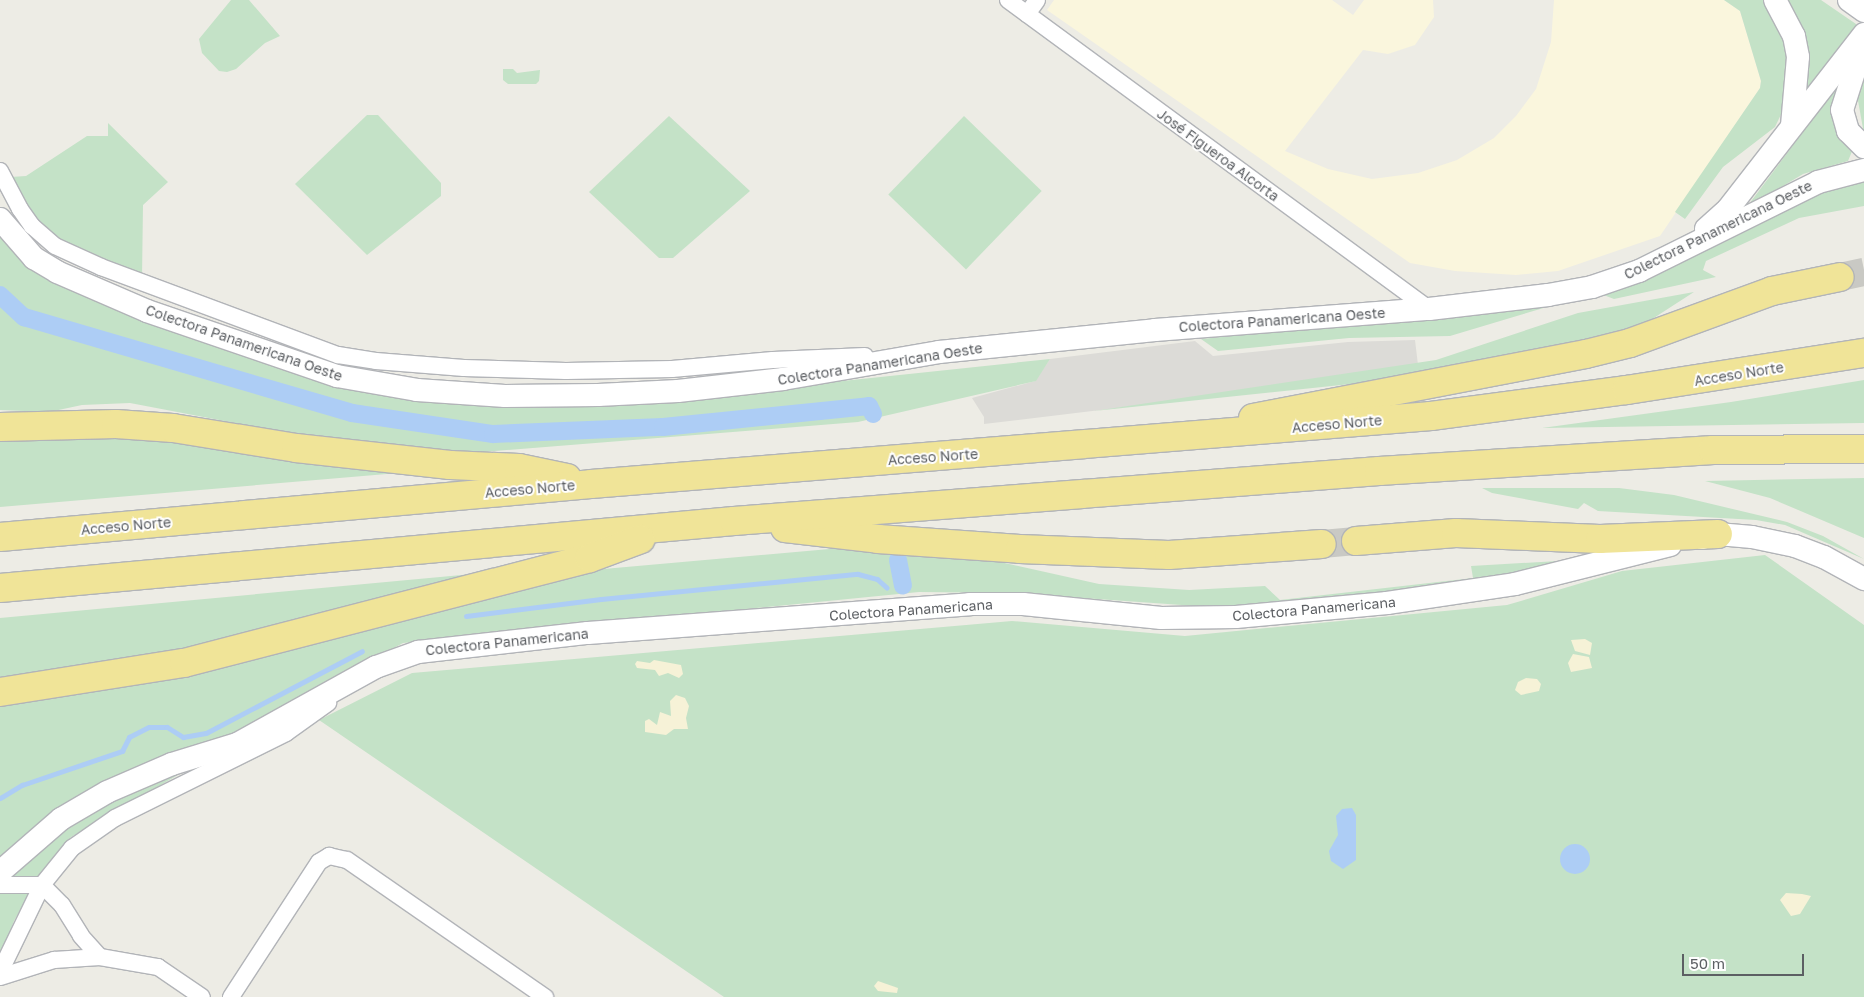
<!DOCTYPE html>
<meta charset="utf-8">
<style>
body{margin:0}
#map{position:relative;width:1864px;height:997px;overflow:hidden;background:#edece5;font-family:"Golos Text",sans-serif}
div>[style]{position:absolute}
.commercial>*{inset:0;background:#faf6dd}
.industrial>*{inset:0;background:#dcdbd7}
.green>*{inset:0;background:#c4e2c7;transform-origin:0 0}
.sand>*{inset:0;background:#f6f2d7}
.water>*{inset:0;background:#adcdf5}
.round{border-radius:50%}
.stream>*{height:5px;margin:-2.5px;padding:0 2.5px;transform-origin:2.5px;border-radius:2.5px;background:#adcdf5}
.canal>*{height:18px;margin:-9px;padding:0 9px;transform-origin:9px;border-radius:9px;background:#adcdf5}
.highway-tunnel>*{height:28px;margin-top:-14px;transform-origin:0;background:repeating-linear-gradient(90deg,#c9c9c4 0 28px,transparent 0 42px)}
.roads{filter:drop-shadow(1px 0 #b2b4b8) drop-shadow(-1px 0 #b2b4b8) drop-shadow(0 1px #b2b4b8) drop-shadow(0 -1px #b2b4b8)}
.street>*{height:16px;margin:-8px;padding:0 8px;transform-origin:8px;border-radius:8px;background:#fff}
.secondary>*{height:22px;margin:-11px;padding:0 11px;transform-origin:11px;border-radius:11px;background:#fff}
.highway>*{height:28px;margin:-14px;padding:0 14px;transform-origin:14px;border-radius:14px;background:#f0e498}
span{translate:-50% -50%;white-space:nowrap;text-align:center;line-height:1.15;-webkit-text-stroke:4px #fff;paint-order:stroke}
.street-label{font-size:14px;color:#5c5f63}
.scale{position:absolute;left:1682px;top:954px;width:122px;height:22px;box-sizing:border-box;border:2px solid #5c5f63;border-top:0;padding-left:6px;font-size:15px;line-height:18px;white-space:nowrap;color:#5c5f63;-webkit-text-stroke:4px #fff;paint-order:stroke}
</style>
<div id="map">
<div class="commercial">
<i style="clip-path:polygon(1054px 0,1332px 0,1353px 15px,1364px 0,1433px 0,1434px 17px,1415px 45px,1388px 54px,1363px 50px,1285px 151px,1328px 169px,1372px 179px,1418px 173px,1457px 160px,1494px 138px,1516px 116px,1536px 89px,1551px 42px,1554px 0,1724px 0,1740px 11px,1761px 81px,1760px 88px,1660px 236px,1558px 271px,1516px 275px,1455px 271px,1410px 263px,1047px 10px)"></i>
</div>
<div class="industrial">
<i style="clip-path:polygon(1415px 340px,1418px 365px,1216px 396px,984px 424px,984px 417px,972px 398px,1035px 381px,1050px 359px,1195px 341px,1213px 356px,1348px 342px)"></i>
</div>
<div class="green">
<i style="clip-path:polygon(231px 0,249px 0,280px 36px,265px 43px,236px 69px,227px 72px,219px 71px,202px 53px,199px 39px)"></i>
<i style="clip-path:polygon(1724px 0,1765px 0,1778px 20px,1790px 64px,1783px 110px,1775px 127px,1723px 167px,1685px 219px,1675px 212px,1760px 88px,1761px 81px,1740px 11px)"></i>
<i style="clip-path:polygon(1786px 0,1821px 0,1856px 24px,1858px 30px,1807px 95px,1808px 54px,1799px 22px)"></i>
<i style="clip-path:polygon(503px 69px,513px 69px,517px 73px,540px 70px,539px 81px,536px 84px,508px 84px,503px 80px)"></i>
<i style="clip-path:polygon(1864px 77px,1864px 134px,1857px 95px)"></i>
<i style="clip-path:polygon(1842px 80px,1853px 149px,1848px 161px,1803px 174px,1746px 208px)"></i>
<i style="clip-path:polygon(367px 115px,378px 115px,441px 183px,441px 196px,367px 255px,295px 184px)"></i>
<i style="clip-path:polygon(669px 116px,750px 191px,673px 258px,659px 258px,589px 192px)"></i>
<i style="left:964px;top:116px;width:108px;height:109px;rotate:44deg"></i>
<i style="clip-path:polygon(108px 123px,168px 182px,143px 205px,142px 278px,59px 243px,39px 226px,11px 177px,26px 176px,87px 136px,108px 136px)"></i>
<i style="clip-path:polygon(1864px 179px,1864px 206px,1799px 218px,1706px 261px,1703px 270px,1716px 277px,1614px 299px,1601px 294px,1772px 212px,1840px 184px)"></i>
<i style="clip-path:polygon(0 231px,4px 237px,323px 381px,644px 402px,1050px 359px,1036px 381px,858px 422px,470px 453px,319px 439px,130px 403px,82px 405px,49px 412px,0 410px)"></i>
<i style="clip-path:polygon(1694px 292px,1646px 323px,1585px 346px,1436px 375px,1094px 411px,1436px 360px,1578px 313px)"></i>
<i style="clip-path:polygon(1557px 304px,1450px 336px,1349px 338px,1218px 351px,1201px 339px)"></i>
<i style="clip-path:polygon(1864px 380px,1864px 423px,1542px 428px,1731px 402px)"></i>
<i style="clip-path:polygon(124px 436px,422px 471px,0 507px,0 439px)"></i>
<i style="clip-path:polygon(1864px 478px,1864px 538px,1770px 498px,1705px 481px)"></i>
<i style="clip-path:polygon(1482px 488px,1619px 488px,1674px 495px,1787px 522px,1823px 536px,1864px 559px,1785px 525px,1756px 520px,1598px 511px,1584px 503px,1578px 509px,1492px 493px)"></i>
<i style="clip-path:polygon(852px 547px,973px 556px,1099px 584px,1189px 590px,1265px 586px,1280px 600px,1473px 578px,1471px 566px,1558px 561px,1519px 573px,1412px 592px,1224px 608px,1014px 593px,919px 592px,403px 643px,0 862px,0 701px,581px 571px)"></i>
<i style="clip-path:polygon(1765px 555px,1864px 625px,1864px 997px,724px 997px,319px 720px,412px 673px,1012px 621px,1185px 636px,1507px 605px,1622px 571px)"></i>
<i style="clip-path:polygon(494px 572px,172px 655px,0 683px,0 618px)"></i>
<i style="clip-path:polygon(177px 769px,178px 775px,71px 837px,37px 879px,14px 921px,0 958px,0 881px,64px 825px)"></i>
</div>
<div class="sand">
<i style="clip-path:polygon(1585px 639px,1592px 643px,1590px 655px,1575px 651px,1571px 640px)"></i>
<i style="clip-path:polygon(1573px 654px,1589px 657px,1592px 668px,1571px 672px,1568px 663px)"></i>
<i style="clip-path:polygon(654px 660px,681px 665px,683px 674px,679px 678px,668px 673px,659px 676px,655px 670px,637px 668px,635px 664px,637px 661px,650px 663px)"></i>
<i style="clip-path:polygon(1526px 678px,1537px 679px,1541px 684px,1539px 691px,1521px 695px,1515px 690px,1518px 682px)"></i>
<i style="clip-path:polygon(676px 695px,685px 698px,689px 706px,686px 718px,688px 729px,674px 729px,666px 735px,645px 732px,645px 721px,649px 719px,657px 725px,660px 712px,671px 716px,670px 701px)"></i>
<i style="clip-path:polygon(1786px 893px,1802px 894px,1811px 896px,1800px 914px,1791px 916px,1780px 900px)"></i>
<i style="clip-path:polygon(878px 981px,898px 988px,897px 993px,878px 991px,874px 986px)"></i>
</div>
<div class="water">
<i style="clip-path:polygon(1352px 808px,1356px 815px,1356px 860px,1343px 869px,1331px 861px,1329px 851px,1338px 835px,1336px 816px,1342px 809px)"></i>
<i class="round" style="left:1560px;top:844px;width:30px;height:30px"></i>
</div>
<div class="stream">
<i style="left:466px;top:616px;width:136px;rotate:-7.2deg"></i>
<i style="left:601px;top:599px;width:258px;rotate:-5.6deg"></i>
<i style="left:858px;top:574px;width:20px;rotate:15deg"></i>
<i style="left:877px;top:579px;width:13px;rotate:42deg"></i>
<i style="left:0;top:798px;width:26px;rotate:-31deg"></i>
<i style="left:22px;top:785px;width:106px;rotate:-18.8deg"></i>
<i style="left:122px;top:751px;width:16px;rotate:-63deg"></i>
<i style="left:129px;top:737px;width:22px;rotate:-27deg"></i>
<i style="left:149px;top:727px;width:18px"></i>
<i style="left:167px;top:727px;width:19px;rotate:32deg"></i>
<i style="left:183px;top:737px;width:23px;rotate:-10deg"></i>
<i style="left:206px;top:733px;width:176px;rotate:-27.7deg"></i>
</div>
<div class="canal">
<i style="left:0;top:295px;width:33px;rotate:43deg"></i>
<i style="left:24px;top:317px;width:342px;rotate:16.3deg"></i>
<i style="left:352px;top:413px;width:143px;rotate:8.5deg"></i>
<i style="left:493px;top:434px;width:170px;rotate:-2.4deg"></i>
<i style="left:663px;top:427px;width:207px;rotate:-5.8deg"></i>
<i style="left:869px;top:406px;width:9px;rotate:63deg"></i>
<i style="left:898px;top:560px;width:26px;rotate:79deg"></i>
</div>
<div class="highway-tunnel">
<i style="left:1840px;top:277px;width:25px;rotate:-12deg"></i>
<i style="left:1322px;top:544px;width:34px;rotate:-5deg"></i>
</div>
<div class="roads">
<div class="street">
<i style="left:1008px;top:0;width:522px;rotate:36.28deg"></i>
<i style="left:1027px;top:14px;width:17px;rotate:-54deg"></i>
<i style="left:0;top:171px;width:43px;rotate:62.2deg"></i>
<i style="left:20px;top:209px;width:21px;rotate:55deg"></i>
<i style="left:32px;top:226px;width:30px;rotate:41deg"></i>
<i style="left:55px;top:246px;width:51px;rotate:24.5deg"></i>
<i style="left:101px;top:267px;width:253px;rotate:20.4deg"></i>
<i style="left:338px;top:355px;width:38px;rotate:9deg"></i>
<i style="left:376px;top:361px;width:88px;rotate:4.5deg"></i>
<i style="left:464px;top:368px;width:102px;rotate:1.7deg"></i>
<i style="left:566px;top:371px;width:106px;rotate:-1.1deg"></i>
<i style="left:672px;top:369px;width:101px;rotate:-5.1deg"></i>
<i style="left:773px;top:360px;width:92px;rotate:-2.5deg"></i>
<i style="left:0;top:885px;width:42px"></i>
<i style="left:42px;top:885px;width:28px;rotate:45deg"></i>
<i style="left:62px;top:905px;width:36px;rotate:58deg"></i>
<i style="left:81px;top:936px;width:28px;rotate:48deg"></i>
<i style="left:0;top:972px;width:97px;rotate:-64.2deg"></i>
<i style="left:42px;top:885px;width:48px;rotate:-51deg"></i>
<i style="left:72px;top:848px;width:52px;rotate:-34.9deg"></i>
<i style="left:115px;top:818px;width:191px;rotate:-26.4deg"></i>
<i style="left:286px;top:733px;width:52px;rotate:-35.5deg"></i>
<i style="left:0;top:977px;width:57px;rotate:-17.5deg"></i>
<i style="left:54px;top:960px;width:46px;rotate:-3.7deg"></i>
<i style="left:100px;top:957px;width:59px;rotate:9.8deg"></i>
<i style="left:158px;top:967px;width:53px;rotate:34.3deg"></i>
<i style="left:231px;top:997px;width:161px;rotate:-56.9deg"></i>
<i style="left:319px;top:862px;width:12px;rotate:-31deg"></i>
<i style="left:329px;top:856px;width:18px;rotate:13deg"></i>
<i style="left:347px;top:860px;width:241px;rotate:34.7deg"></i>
</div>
<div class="secondary">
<i style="left:1775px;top:0;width:41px;rotate:62.2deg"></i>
<i style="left:1794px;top:36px;width:21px;rotate:79deg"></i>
<i style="left:1798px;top:57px;width:69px;rotate:95deg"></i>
<i style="left:1849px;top:0;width:19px;rotate:36deg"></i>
<i style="left:1862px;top:47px;width:66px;rotate:107.6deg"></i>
<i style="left:1842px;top:110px;width:22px;rotate:74deg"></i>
<i style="left:1848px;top:131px;width:23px;rotate:45deg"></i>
<i style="left:0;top:219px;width:52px;rotate:48.9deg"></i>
<i style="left:34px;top:258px;width:27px;rotate:31deg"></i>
<i style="left:57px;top:272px;width:98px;rotate:23.4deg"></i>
<i style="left:147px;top:311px;width:201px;rotate:18.9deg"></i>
<i style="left:337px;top:376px;width:81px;rotate:9.9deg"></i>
<i style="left:417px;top:390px;width:88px;rotate:3.9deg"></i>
<i style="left:505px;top:396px;width:93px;rotate:-0.6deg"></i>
<i style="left:598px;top:395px;width:80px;rotate:-2.9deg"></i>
<i style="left:678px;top:391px;width:106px;rotate:-6.5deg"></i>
<i style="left:783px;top:379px;width:158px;rotate:-9.8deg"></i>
<i style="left:939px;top:352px;width:217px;rotate:-5.8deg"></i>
<i style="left:1155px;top:330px;width:275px;rotate:-4.4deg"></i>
<i style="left:1429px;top:309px;width:120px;rotate:-6.7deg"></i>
<i style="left:1548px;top:295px;width:45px;rotate:-10.3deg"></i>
<i style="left:1592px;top:287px;width:50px;rotate:-18.8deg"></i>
<i style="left:1639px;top:271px;width:200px;rotate:-26.4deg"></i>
<i style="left:1818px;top:182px;width:48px;rotate:-14.6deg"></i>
<i style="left:1706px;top:229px;width:30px;rotate:-42deg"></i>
<i style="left:1728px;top:209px;width:222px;rotate:-52.1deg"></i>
<i style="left:1702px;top:538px;width:16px;rotate:-14deg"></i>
<i style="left:1718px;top:534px;width:34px;rotate:5deg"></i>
<i style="left:1752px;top:537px;width:44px;rotate:11.8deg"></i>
<i style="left:1795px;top:546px;width:31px;rotate:21deg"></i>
<i style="left:1824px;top:557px;width:46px;rotate:28.8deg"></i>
<i style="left:0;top:872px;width:81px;rotate:-41deg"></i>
<i style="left:61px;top:819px;width:53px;rotate:-30.4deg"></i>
<i style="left:107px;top:792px;width:71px;rotate:-23.3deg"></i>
<i style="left:172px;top:764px;width:68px;rotate:-17.1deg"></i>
<i style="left:237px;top:744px;width:159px;rotate:-29deg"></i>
<i style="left:376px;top:667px;width:45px;rotate:-19.7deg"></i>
<i style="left:418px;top:652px;width:171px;rotate:-6.4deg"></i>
<i style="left:588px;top:633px;width:383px;rotate:-4.3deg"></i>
<i style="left:970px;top:604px;width:53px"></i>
<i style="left:1023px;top:604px;width:139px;rotate:5.8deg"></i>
<i style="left:1161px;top:618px;width:75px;rotate:-0.8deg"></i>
<i style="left:1236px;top:617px;width:152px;rotate:-5.3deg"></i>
<i style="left:1387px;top:603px;width:129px;rotate:-8.4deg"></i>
<i style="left:1515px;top:584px;width:160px;rotate:-14.1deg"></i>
</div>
<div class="highway">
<i style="left:1253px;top:418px;width:339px;rotate:-10.9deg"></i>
<i style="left:1586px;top:354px;width:45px;rotate:-14deg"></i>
<i style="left:1630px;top:343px;width:151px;rotate:-20.1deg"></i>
<i style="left:1772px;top:291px;width:69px;rotate:-11.6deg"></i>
<i style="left:0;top:427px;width:116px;rotate:-1.5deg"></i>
<i style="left:116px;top:424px;width:57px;rotate:4deg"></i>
<i style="left:173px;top:428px;width:125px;rotate:9.2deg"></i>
<i style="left:296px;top:448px;width:155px;rotate:6.3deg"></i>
<i style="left:450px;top:465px;width:69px;rotate:2.5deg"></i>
<i style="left:519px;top:468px;width:49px;rotate:11.8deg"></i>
<i style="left:785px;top:528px;width:94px;rotate:6.7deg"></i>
<i style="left:878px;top:539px;width:142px;rotate:4deg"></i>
<i style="left:1020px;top:549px;width:149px;rotate:2.3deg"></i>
<i style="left:1169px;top:555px;width:153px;rotate:-4.1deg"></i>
<i style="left:0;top:537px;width:593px;rotate:-5.12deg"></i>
<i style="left:591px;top:484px;width:843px;rotate:-4.63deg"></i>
<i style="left:1431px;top:416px;width:198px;rotate:-7.6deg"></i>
<i style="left:1627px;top:390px;width:240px;rotate:-8.9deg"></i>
<i style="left:1356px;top:541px;width:100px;rotate:-4.6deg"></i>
<i style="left:1456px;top:533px;width:144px;rotate:2.4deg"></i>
<i style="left:1600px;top:539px;width:118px;rotate:-2.4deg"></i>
<i style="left:0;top:588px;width:737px;rotate:-5.22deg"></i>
<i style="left:734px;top:521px;width:647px;rotate:-4.43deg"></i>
<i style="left:1379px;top:471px;width:335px;rotate:-3.6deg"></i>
<i style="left:1713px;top:450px;width:151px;rotate:-0.4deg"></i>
<i style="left:0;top:692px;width:186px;rotate:-9deg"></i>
<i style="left:184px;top:663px;width:419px;rotate:-14.5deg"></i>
<i style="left:590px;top:558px;width:54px;rotate:-20.4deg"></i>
</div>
</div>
<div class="street-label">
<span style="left:1218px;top:155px;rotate:36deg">José Figueroa Alcorta</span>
<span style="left:1718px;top:230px;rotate:-26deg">Colectora Panamericana Oeste</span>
<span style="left:1282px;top:320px;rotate:-4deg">Colectora Panamericana Oeste</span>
<span style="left:244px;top:343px;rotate:19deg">Colectora Panamericana Oeste</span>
<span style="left:880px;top:364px;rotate:-9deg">Colectora Panamericana Oeste</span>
<span style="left:1739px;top:374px;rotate:-9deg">Acceso Norte</span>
<span style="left:1337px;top:424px;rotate:-5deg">Acceso Norte</span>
<span style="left:933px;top:457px;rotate:-4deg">Acceso Norte</span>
<span style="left:530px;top:489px;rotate:-5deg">Acceso Norte</span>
<span style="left:126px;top:526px;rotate:-5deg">Acceso Norte</span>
<span style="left:1314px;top:609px;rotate:-5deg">Colectora Panamericana</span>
<span style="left:911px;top:610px;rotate:-4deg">Colectora Panamericana</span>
<span style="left:507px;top:642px;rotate:-6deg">Colectora Panamericana</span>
</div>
<div class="scale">50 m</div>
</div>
